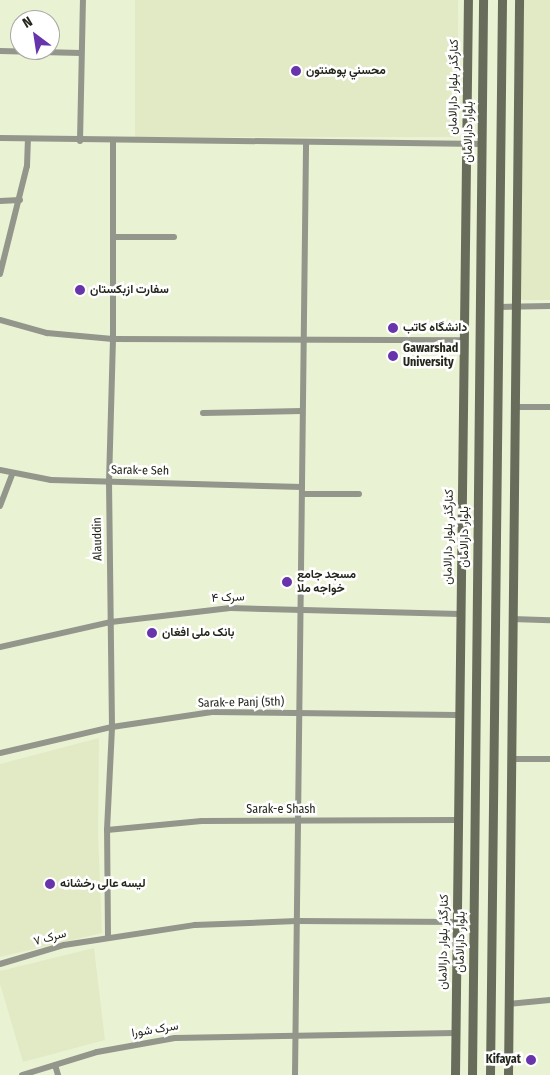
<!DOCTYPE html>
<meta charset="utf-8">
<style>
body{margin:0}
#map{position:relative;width:550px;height:1075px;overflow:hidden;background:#eaf2d4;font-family:"Fira Sans Condensed",Vazirmatn,sans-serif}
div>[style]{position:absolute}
.built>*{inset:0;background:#e1eac4;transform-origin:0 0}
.street>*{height:6px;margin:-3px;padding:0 3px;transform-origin:3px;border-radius:3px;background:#93968a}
.secondary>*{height:9px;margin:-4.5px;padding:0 4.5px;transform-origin:4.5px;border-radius:4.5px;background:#686d5b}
.dots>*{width:14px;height:14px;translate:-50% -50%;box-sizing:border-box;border:2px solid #fff;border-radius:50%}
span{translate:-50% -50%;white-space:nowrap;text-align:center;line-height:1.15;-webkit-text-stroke:5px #fff;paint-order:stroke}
.poi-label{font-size:12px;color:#23261b;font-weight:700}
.left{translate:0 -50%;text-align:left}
.right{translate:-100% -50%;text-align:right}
.street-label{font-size:12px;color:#23261b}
.north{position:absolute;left:10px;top:10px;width:50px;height:50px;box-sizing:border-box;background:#fff;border:1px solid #a7a8a4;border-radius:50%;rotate:329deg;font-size:14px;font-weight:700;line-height:20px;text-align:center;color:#23261b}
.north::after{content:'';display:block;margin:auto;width:18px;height:22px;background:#6834ab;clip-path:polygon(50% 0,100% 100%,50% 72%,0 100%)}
</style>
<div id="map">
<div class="built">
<i style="left:135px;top:0;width:323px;height:137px"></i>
<i style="left:521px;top:0;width:29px;height:300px"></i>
<i style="clip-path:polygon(99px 738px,98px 835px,102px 933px,0 957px,0 764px)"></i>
<i style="clip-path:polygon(94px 948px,105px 1040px,23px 1062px,0 984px,0 971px)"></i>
</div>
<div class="street">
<i style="left:0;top:51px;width:81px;rotate:1.4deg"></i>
<i style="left:0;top:138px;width:481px;rotate:0.7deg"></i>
<i style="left:80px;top:141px;width:141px;rotate:-88.8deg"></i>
<i style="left:0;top:201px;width:20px;rotate:-3deg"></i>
<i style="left:113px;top:237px;width:61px"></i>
<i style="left:0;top:274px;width:111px;rotate:-76deg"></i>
<i style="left:27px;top:166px;width:25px;rotate:-88deg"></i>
<i style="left:499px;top:307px;width:51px;rotate:-1.1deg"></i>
<i style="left:0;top:320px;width:49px;rotate:15.5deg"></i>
<i style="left:47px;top:333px;width:66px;rotate:5.2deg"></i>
<i style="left:113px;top:339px;width:352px;rotate:0.2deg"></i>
<i style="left:516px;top:407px;width:34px"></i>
<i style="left:203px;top:413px;width:99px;rotate:-1.2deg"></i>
<i style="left:0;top:470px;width:52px;rotate:11.1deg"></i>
<i style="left:51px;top:480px;width:251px;rotate:1.6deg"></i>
<i style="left:302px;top:494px;width:57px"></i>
<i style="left:0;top:506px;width:34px;rotate:-69deg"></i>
<i style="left:512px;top:619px;width:38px;rotate:2deg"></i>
<i style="left:0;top:647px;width:114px;rotate:-12.7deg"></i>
<i style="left:111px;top:622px;width:120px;rotate:-6.7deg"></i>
<i style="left:230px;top:608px;width:230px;rotate:1.5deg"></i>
<i style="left:0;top:753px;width:115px;rotate:-13.1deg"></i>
<i style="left:112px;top:727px;width:101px;rotate:-8.5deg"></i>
<i style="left:212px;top:712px;width:245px;rotate:0.7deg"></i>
<i style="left:512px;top:759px;width:38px"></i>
<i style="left:107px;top:830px;width:95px;rotate:-5.4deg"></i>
<i style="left:202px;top:821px;width:255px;rotate:-0.2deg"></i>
<i style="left:108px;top:937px;width:107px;rotate:-90.5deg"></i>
<i style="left:107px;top:830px;width:103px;rotate:-87.2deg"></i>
<i style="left:112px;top:727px;width:245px;rotate:-90.7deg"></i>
<i style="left:109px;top:482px;width:143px;rotate:-88.4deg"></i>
<i style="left:113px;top:339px;width:198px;rotate:-90deg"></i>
<i style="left:0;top:964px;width:67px;rotate:-16.5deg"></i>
<i style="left:64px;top:945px;width:133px;rotate:-8.7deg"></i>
<i style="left:195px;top:925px;width:102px;rotate:-2.2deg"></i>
<i style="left:297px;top:921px;width:161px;rotate:0.4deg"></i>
<i style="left:508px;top:1004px;width:42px;rotate:-5.4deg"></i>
<i style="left:55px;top:1065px;width:10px;rotate:73deg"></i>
<i style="left:22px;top:1075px;width:78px;rotate:-17deg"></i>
<i style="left:97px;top:1052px;width:79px;rotate:-10.2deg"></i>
<i style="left:175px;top:1038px;width:280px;rotate:-1deg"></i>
<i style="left:295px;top:1075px;width:931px;rotate:-89.32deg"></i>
</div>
<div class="secondary">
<i style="left:455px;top:1075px;width:1075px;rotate:-89.31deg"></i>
<i style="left:472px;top:1075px;width:1075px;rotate:-89.41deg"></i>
<i style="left:490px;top:1075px;width:1075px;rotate:-89.36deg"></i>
<i style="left:508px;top:1075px;width:1075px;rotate:-89.41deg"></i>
</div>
<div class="dots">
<i style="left:296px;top:71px;background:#6834ab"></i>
<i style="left:80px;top:290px;background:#6834ab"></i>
<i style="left:393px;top:328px;background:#6834ab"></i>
<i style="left:393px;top:356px;background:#6834ab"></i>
<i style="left:287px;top:582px;background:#6834ab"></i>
<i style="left:152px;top:633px;background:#6834ab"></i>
<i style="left:50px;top:884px;background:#6834ab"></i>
<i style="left:531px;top:1060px;background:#6834ab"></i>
</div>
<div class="poi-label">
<span class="left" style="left:306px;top:71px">محسني پوهنتون</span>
<span class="left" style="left:90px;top:290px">سفارت ازبکستان</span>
<span class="left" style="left:403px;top:328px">دانشگاه کاتب</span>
<span class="left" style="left:403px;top:356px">Gawarshad<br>University</span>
<span class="left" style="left:297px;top:582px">مسجد جامع<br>خواجه ملا</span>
<span class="left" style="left:162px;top:633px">بانک ملی افغان</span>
<span class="left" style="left:60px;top:884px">لیسه عالی رخشانه</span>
<span class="right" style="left:521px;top:1060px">Kifayat</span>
</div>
<div class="street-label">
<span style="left:454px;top:87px;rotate:-89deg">کنارگذر بلوار دارالامان</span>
<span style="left:469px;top:132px;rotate:-89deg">بلوار دارالامان</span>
<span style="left:140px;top:471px;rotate:1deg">Sarak-e Seh</span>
<span style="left:449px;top:537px;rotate:-89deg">کنارگذر بلوار دارالامان</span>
<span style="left:465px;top:537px;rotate:-90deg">بلوار دارالامان</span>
<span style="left:98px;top:539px;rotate:-91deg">Alauddin</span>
<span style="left:228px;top:598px;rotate:-2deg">سرک ۴</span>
<span style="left:241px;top:703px;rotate:-1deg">Sarak-e Panj (5th)</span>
<span style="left:281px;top:810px">Sarak-e Shash</span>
<span style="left:50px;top:938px;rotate:-15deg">سرک ۷</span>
<span style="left:444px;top:942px;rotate:-89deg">کنارگذر بلوار دارالامان</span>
<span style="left:461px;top:942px;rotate:-89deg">بلوار دارالامان</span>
<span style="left:155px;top:1030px;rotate:-9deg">سرک شورا</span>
</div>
<div class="north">N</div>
</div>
